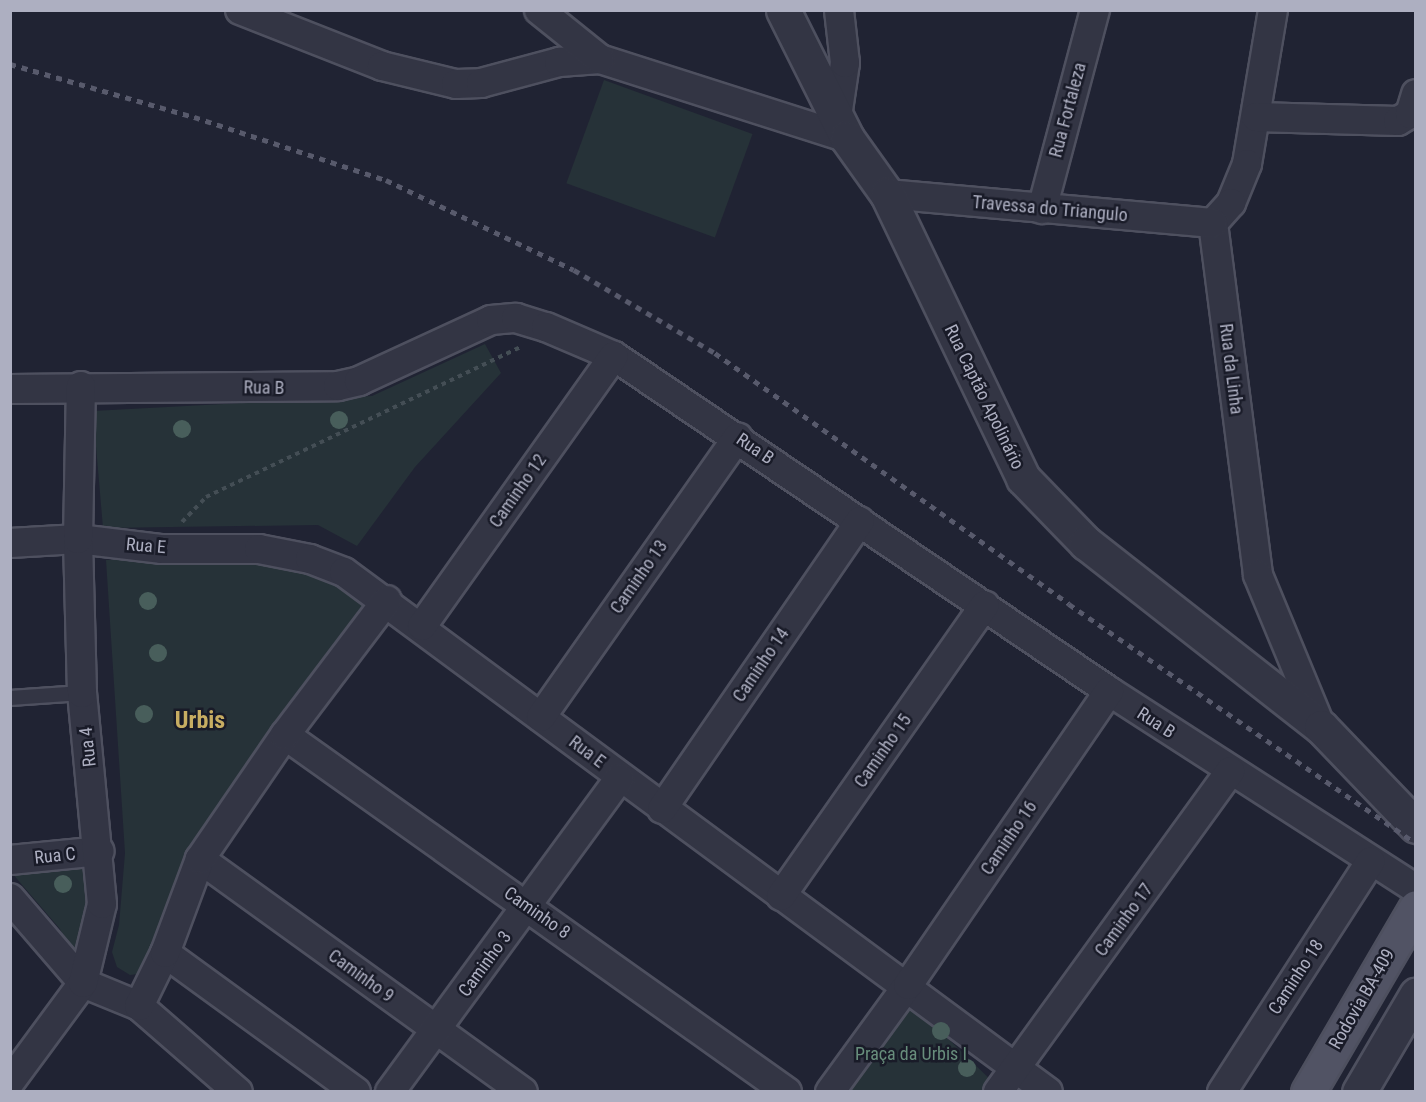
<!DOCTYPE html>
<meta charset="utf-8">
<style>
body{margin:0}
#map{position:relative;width:1426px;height:1102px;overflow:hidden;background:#202333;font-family:"Roboto Condensed",sans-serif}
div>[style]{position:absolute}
.green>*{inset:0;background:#263238;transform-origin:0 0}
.path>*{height:4px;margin-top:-2px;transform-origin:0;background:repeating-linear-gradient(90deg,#444e55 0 4.5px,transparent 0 9px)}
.roads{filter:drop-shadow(2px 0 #4e505f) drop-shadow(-2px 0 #4e505f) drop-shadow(0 2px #4e505f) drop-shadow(0 -2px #4e505f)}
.service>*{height:14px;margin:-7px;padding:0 7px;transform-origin:7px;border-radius:7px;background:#333544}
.minor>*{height:28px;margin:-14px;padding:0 14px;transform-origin:14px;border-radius:14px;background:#333544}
.tertiary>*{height:33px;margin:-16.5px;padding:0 16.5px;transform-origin:16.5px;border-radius:16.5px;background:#333544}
.primary>*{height:33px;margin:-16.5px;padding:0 16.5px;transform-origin:16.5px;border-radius:16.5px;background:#515364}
.rail>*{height:4.5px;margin-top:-2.25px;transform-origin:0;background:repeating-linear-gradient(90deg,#585a6c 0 6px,transparent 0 12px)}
.trees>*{width:18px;height:18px;margin:-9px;border-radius:50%;background:#485e5b}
span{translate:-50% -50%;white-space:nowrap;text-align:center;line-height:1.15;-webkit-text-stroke:5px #191b28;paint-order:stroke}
.street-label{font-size:18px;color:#adafc1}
.park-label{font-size:18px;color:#688e7c}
.district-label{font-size:24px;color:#c7ad62;font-weight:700}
.frame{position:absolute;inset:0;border:12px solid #adafc1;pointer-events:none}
</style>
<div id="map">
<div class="green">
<i style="left:604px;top:80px;width:158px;height:110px;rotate:20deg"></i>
<i style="clip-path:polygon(485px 344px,501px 373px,415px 467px,357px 546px,318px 525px,103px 528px,93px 411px,372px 396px)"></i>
<i style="clip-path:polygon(248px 554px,293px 557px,370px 601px,146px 973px,130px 975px,117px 967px,112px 952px,119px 925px,125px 853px,106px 560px)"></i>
<i style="clip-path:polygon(109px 861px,91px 957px,71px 953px,60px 929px,11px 872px)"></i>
<i style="clip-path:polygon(906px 998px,996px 1085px,990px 1092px,837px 1092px)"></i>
</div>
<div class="path">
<i style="left:182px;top:522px;width:35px;rotate:-46deg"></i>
<i style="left:206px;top:497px;width:350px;rotate:-25.5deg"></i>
</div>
<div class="roads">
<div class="service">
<i style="left:10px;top:698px;width:72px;rotate:-4deg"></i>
</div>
<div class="minor">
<i style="left:240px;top:10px;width:153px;rotate:21.5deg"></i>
<i style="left:382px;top:66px;width:76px;rotate:13.7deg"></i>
<i style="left:456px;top:84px;width:25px;rotate:-2deg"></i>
<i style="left:481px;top:83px;width:81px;rotate:-15.1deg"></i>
<i style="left:559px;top:62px;width:41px;rotate:-4.2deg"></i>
<i style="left:600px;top:59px;width:259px;rotate:17.7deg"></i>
<i style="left:539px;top:10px;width:78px;rotate:38.8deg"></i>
<i style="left:1273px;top:10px;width:156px;rotate:99.6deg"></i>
<i style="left:1247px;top:164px;width:42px;rotate:112.3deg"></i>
<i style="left:1231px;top:203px;width:27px;rotate:132deg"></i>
<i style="left:1213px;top:223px;width:355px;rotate:82.7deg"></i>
<i style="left:1258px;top:575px;width:165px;rotate:67.5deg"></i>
<i style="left:837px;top:117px;width:55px;rotate:-81.6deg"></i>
<i style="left:845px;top:63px;width:53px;rotate:-96.5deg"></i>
<i style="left:1256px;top:117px;width:142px;rotate:1.6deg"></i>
<i style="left:1398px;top:121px;width:14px;rotate:-30deg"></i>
<i style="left:1410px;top:114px;width:21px;rotate:-73deg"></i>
<i style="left:887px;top:194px;width:327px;rotate:5.1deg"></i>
<i style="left:1042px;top:209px;width:206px;rotate:-75.1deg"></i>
<i style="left:10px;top:389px;width:328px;rotate:-0.5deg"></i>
<i style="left:338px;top:386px;width:22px;rotate:-13deg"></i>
<i style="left:359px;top:381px;width:145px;rotate:-24.8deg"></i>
<i style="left:491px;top:320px;width:25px;rotate:-5deg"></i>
<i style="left:516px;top:318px;width:31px;rotate:17deg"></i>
<i style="left:546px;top:327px;width:74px;rotate:23.1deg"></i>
<i style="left:614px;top:356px;width:598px;rotate:34.09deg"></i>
<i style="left:1109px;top:691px;width:365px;rotate:32.8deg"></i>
<i style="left:10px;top:543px;width:68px;rotate:-3.4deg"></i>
<i style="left:78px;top:539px;width:85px;rotate:6.8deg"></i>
<i style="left:162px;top:549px;width:97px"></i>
<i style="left:259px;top:549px;width:52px;rotate:11.1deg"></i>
<i style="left:310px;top:559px;width:36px;rotate:21deg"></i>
<i style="left:344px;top:572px;width:875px;rotate:36.45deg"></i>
<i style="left:422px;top:626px;width:331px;rotate:-54.6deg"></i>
<i style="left:541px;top:717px;width:342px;rotate:-54.9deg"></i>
<i style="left:285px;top:735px;width:616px;rotate:35.42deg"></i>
<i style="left:662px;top:809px;width:349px;rotate:-55.5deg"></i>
<i style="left:200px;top:859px;width:398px;rotate:35.8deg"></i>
<i style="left:10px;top:860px;width:90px;rotate:-5.7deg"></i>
<i style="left:781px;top:896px;width:355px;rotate:-55deg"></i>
<i style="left:10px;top:898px;width:112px;rotate:49.3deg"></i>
<i style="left:83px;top:983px;width:61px;rotate:22.3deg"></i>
<i style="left:139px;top:1006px;width:131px;rotate:41deg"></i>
<i style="left:165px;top:953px;width:236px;rotate:36deg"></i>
<i style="left:139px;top:1006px;width:59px;rotate:-63.9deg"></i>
<i style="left:165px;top:953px;width:100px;rotate:-69.6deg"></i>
<i style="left:200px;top:859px;width:150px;rotate:-55.6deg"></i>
<i style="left:285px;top:735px;width:169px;rotate:-52.9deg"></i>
<i style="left:10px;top:1082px;width:123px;rotate:-53.6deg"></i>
<i style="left:83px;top:983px;width:81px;rotate:-76.5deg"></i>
<i style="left:102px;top:904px;width:212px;rotate:-95.4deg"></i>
<i style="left:82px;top:693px;width:154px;rotate:-91.5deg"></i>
<i style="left:78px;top:539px;width:153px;rotate:-88.9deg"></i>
<i style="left:390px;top:1092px;width:389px;rotate:-53.8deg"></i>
<i style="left:830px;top:1092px;width:132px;rotate:-53.9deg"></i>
<i style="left:908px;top:985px;width:356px;rotate:-55.6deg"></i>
<i style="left:998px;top:1092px;width:396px;rotate:-54.1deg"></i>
<i style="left:1222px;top:1092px;width:274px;rotate:-57.2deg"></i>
</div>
<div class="tertiary">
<i style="left:783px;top:10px;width:143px;rotate:63.4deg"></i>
<i style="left:847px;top:138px;width:69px;rotate:54.5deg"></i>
<i style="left:887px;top:194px;width:315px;rotate:64.4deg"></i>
<i style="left:1023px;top:478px;width:91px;rotate:45.9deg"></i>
<i style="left:1086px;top:543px;width:298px;rotate:38.1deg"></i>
<i style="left:1321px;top:727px;width:137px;rotate:46.2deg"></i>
<i style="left:1359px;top:1092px;width:113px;rotate:-59.6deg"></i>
</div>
<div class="primary">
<i style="left:1308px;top:1092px;width:214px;rotate:-59.7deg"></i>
</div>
</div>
<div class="rail">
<i style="left:10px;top:64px;width:191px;rotate:16.1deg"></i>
<i style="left:194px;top:117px;width:202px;rotate:18.2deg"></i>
<i style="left:386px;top:180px;width:208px;rotate:25.6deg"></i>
<i style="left:574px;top:270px;width:164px;rotate:30.5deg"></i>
<i style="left:715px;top:353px;width:434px;rotate:35.3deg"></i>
<i style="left:1069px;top:604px;width:421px;rotate:34.6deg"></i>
</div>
<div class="trees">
<i style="left:339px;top:420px"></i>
<i style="left:182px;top:429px"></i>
<i style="left:148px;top:601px"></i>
<i style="left:158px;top:653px"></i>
<i style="left:144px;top:714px"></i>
<i style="left:63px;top:884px"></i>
<i style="left:941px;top:1031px"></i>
<i style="left:967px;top:1068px"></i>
</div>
<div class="street-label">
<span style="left:1068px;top:110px;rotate:-75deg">Rua Fortaleza</span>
<span style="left:1050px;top:209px;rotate:5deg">Travessa do Triangulo</span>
<span style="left:1231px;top:369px;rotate:83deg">Rua da Linha</span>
<span style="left:264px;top:388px;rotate:1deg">Rua B</span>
<span style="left:984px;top:397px;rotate:64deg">Rua Captão Apolinário</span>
<span style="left:755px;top:449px;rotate:34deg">Rua B</span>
<span style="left:518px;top:491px;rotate:-55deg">Caminho 12</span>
<span style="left:146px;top:546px;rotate:5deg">Rua E</span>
<span style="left:639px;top:577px;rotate:-55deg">Caminho 13</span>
<span style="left:761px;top:665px;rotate:-56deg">Caminho 14</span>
<span style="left:1156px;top:723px;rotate:33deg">Rua B</span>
<span style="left:88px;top:747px;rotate:-96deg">Rua 4</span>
<span style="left:883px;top:751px;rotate:-55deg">Caminho 15</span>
<span style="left:587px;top:752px;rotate:37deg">Rua E</span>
<span style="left:1009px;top:838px;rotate:-56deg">Caminho 16</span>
<span style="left:55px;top:856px;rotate:-6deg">Rua C</span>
<span style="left:537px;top:913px;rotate:35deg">Caminho 8</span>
<span style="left:1124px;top:920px;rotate:-54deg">Caminho 17</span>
<span style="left:485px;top:964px;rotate:-54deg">Caminho 3</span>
<span style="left:361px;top:976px;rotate:36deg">Caminho 9</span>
<span style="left:1296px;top:977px;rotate:-57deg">Caminho 18</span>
<span style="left:1362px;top:999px;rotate:-60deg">Rodovia BA-409</span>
</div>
<div class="park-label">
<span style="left:911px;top:1054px">Praça da Urbis I</span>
</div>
<div class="district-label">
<span style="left:200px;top:721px">Urbis</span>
</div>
<div class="frame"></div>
</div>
